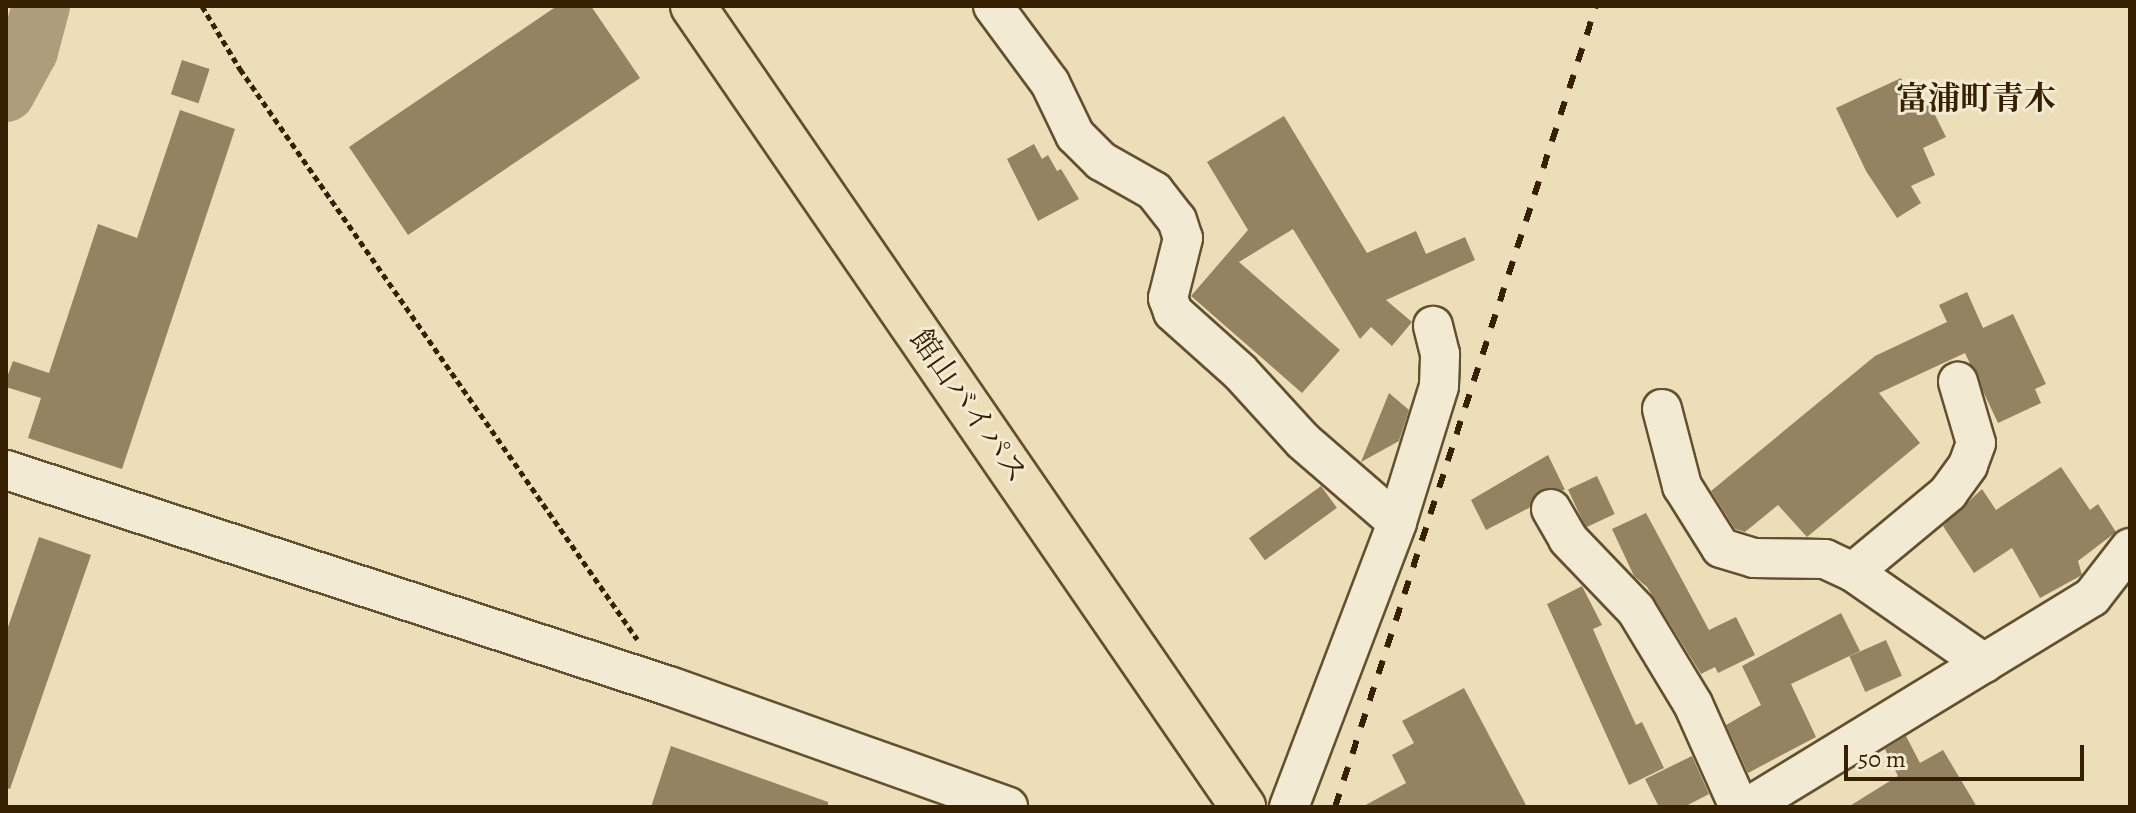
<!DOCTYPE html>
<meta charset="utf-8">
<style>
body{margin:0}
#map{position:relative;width:2136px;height:813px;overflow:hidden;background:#ebdeb9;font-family:Alegreya,"Noto Serif JP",serif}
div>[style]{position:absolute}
.river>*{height:58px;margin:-29px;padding:0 29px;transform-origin:29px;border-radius:29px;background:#ad9d7a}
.building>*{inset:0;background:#948361;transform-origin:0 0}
.path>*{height:5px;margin-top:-2.5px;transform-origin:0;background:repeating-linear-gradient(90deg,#362001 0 6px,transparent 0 10px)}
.roads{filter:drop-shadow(2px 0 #63502f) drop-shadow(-2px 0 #63502f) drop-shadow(0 2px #63502f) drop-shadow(0 -2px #63502f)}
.minor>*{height:38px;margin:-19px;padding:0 19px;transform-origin:19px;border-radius:19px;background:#f2ead2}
.trunk>*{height:44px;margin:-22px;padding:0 22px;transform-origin:22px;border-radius:22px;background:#ebdeb9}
.rail>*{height:6px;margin-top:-3px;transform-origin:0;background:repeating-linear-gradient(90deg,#362001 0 14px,transparent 0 28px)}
span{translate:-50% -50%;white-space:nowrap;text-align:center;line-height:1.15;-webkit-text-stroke:6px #f2ead2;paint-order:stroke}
.street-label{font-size:30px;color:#362001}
.neighbourhood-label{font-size:32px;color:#362001;font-weight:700}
.frame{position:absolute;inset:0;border:8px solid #362001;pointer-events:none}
.scale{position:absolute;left:1844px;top:745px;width:240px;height:36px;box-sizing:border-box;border:4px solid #362001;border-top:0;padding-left:10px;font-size:24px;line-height:28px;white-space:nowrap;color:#362001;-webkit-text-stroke:6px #f2ead2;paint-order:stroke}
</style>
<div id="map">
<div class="river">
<i style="left:6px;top:93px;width:48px;rotate:-61.3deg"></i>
<i style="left:29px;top:51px;width:47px;rotate:-75.1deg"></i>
</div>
<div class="building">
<i style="clip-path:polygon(557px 6px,591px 6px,640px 78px,408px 235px,349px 147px)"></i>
<i style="left:182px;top:60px;width:29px;height:36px;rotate:18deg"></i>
<i style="clip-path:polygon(1901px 78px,1915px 108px,1928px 101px,1946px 137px,1923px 148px,1935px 175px,1911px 186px,1921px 203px,1897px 218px,1866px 171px,1836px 108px)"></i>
<i style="clip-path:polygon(180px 110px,235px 129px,122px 469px,28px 438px,41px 398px,6px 387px,6px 380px,13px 361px,49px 373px,98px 224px,137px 238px)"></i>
<i style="clip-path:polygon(1284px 116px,1367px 253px,1416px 231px,1426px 254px,1465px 237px,1475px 260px,1386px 300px,1412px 322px,1392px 346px,1371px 327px,1360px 339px,1293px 229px,1239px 262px,1340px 350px,1302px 393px,1191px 296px,1248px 230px,1207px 162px)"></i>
<i style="clip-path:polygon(1034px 144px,1042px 159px,1048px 155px,1057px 171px,1061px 169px,1079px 199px,1038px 221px,1007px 159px)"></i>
<i style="clip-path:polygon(1967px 292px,1983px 328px,2013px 314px,2046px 384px,2035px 389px,2041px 403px,1998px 423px,1965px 353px,1879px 393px,1920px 443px,1807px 537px,1778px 505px,1745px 532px,1735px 529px,1711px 491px,1875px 356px,1947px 322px,1939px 305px)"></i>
<i style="clip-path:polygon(1389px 393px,1409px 410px,1399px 441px,1361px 462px)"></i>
<i style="clip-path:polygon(1548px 455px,1565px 490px,1541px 490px,1529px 508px,1486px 530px,1471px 500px)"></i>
<i style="clip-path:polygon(2061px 467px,2090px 510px,2098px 504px,2116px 532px,2078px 561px,2082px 575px,2040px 598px,2012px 548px,1974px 573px,1943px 526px,1982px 489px,1996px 510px)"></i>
<i style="left:1597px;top:476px;width:42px;height:32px;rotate:65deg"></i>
<i style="left:1321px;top:486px;width:27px;height:89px;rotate:54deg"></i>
<i style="clip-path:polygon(1646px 513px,1709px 630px,1736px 617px,1755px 655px,1718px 673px,1715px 667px,1701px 674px,1647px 587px,1634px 576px,1612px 529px)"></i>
<i style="clip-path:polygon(39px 537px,91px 555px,10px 789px,6px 788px,6px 633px)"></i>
<i style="clip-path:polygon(1582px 586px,1602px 625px,1593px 629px,1610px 668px,1636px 725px,1642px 722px,1664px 768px,1629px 785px,1547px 604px)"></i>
<i style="clip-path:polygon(1841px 613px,1860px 651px,1791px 684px,1816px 737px,1748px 773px,1726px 725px,1761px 705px,1742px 666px)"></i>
<i style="left:1886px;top:640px;width:39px;height:40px;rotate:66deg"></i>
<i style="clip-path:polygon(1464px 688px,1527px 807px,1362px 807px,1406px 783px,1392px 755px,1414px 743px,1402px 721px)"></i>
<i style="clip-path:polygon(1906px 736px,1920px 763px,1943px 750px,1977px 807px,1848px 807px,1898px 776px,1885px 749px)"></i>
<i style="clip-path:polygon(671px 746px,828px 802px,828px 807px,651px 807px)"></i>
<i style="clip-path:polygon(1692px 756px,1709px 794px,1684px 807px,1659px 807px,1645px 779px)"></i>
</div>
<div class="path">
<i style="left:202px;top:6px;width:74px;rotate:58.9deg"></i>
<i style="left:240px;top:69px;width:695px;rotate:55.14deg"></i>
</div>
<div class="roads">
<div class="minor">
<i style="left:993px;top:6px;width:96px;rotate:53.5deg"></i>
<i style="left:1050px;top:83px;width:58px;rotate:64.3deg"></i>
<i style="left:1075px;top:135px;width:37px;rotate:45deg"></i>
<i style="left:1101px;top:161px;width:61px;rotate:29.5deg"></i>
<i style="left:1154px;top:191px;width:37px;rotate:52deg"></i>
<i style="left:1177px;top:220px;width:19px;rotate:72deg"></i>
<i style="left:1183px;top:238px;width:62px;rotate:104deg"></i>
<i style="left:1168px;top:298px;width:15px;rotate:70deg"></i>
<i style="left:1173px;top:312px;width:90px;rotate:41.8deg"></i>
<i style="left:1240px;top:372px;width:93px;rotate:47.6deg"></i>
<i style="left:1303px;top:441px;width:124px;rotate:40.8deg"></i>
<i style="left:1662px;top:409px;width:80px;rotate:75.4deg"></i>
<i style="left:1682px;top:486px;width:73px;rotate:57.8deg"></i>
<i style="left:1721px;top:548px;width:34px;rotate:17deg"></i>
<i style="left:1754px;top:558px;width:71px;rotate:0.8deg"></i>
<i style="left:1825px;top:559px;width:31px;rotate:25deg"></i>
<i style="left:1853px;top:572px;width:160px;rotate:34.8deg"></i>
<i style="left:6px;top:470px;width:697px;rotate:18.05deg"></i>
<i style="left:669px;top:686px;width:360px;rotate:19.6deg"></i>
<i style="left:1551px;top:509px;width:34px;rotate:60deg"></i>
<i style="left:1568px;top:539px;width:98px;rotate:46.2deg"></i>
<i style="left:1636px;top:610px;width:110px;rotate:58.8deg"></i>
<i style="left:1693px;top:704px;width:113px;rotate:65.9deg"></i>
<i style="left:1853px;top:572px;width:124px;rotate:-39.7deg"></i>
<i style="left:1948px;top:493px;width:34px;rotate:-54deg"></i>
<i style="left:1968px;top:465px;width:23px;rotate:-70deg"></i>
<i style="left:1976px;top:443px;width:64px;rotate:-106.4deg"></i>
<i style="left:1289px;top:807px;width:305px;rotate:-69.2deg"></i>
<i style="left:1397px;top:522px;width:142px;rotate:-72.8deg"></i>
<i style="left:1439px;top:386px;width:32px;rotate:-88deg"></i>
<i style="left:1440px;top:354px;width:29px;rotate:-104deg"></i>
<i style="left:1748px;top:807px;width:403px;rotate:-31.4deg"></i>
<i style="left:2092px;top:597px;width:62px;rotate:-52.2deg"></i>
</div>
<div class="trunk">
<i style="left:693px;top:6px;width:972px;rotate:55.52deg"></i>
</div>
</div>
<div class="rail">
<i style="left:1335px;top:807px;width:842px;rotate:-71.95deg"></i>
</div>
<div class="street-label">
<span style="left:969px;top:406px;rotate:55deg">館山バイパス</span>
</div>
<div class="neighbourhood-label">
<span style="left:1976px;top:98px">富浦町青木</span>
</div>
<div class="frame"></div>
<div class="scale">50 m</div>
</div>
